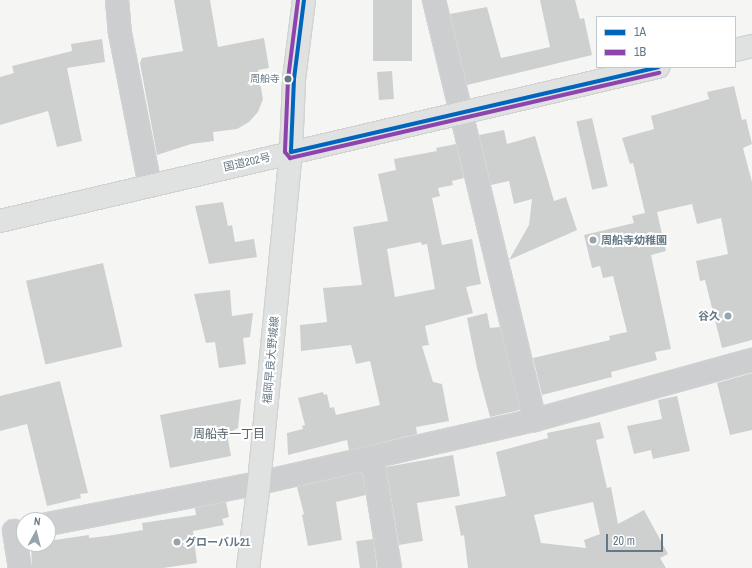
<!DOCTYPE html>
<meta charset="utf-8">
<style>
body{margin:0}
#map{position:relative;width:752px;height:568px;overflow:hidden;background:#f5f5f4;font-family:"Archivo Narrow","Noto Sans JP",sans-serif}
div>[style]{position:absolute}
.building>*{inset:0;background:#ced0d0;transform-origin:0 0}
.roads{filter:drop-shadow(1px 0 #d1d3d3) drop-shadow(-1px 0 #d1d3d3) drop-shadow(0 1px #d1d3d3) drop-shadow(0 -1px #d1d3d3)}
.minor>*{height:22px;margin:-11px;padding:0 11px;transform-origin:11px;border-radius:11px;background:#cccecf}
.secondary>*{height:22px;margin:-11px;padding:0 11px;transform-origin:11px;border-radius:11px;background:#e0e1e1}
.primary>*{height:22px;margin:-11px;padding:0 11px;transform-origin:11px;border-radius:11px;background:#e0e1e1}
.trunk>*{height:22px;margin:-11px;padding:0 11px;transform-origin:11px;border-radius:11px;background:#e0e1e1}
.bus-1>*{height:4px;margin:-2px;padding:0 2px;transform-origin:2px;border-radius:2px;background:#0065bd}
.bus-2>*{height:4px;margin:-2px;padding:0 2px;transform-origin:2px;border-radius:2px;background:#8e44ad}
.dots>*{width:11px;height:11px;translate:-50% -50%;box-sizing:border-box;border:2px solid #fff;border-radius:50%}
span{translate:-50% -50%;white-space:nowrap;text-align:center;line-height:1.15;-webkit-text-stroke:4px #fff;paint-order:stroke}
.bus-label{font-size:10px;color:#647885}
.right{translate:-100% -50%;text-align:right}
.street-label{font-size:11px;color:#647885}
.poi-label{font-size:11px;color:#647885;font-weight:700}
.left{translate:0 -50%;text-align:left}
.neighbourhood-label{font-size:12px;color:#52606a}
.legend{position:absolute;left:596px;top:16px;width:140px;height:52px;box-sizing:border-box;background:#fff;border:1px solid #c1c9ce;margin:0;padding:5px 7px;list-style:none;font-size:12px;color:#647885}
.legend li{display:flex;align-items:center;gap:8px;height:20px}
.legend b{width:20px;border:1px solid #c1c9ce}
.north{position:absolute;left:16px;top:512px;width:40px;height:40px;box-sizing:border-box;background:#fff;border:1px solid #c1c9ce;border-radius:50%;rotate:7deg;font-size:11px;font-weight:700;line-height:16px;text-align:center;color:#647885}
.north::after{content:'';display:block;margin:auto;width:14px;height:18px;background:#97a4ac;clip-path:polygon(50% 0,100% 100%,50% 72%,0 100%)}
.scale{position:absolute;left:606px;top:534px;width:57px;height:18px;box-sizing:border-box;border:2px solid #647885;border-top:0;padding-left:5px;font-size:12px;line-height:14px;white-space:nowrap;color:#647885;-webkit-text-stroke:3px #fff;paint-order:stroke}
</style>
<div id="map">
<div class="building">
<i style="clip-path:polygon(174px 0,210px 0,218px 47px,264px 38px,269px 68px,258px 70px,263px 99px,258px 112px,249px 122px,237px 129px,213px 132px,214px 141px,191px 144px,157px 155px,140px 63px,142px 58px,183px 51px)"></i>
<i style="left:373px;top:0;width:39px;height:61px"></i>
<i style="clip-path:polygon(540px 0,575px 0,580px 19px,584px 18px,592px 55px,467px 85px,450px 14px,487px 7px,501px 58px,550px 47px)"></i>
<i style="clip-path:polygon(102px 39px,105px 62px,67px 68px,82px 141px,57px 147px,48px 111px,0 125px,0 77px,14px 73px,12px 66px,72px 51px,71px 44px)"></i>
<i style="left:392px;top:71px;width:28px;height:15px;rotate:86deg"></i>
<i style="clip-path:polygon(734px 86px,742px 120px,746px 119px,752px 144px,743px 148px,752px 182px,752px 340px,722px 348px,705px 280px,700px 281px,696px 261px,728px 254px,721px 218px,697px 224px,692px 204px,657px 212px,666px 251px,651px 255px,671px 349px,655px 352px,657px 360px,611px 372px,612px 377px,542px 395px,533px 358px,610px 340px,609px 336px,627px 332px,613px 276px,603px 278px,600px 266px,592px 268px,584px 235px,634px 223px,632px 216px,645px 213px,633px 163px,630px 164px,622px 138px,654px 129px,651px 116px,709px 99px,707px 92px)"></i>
<i style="left:592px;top:118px;width:70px;height:16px;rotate:77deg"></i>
<i style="clip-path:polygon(504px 130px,507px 144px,535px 136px,554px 201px,566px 197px,577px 230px,509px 260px,529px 225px,532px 199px,514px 204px,509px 181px,491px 185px,479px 135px)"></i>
<i style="clip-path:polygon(evenodd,456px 144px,464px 178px,452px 181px,453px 185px,438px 188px,440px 196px,432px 198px,442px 245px,472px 239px,481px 284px,466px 287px,473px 313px,425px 326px,429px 345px,422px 346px,433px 382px,442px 384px,449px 421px,416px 427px,417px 434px,349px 450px,347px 440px,288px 455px,287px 433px,303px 429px,302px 426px,305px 425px,298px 398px,323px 392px,324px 395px,327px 394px,330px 408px,334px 407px,336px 415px,380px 405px,370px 361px,356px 364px,351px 345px,301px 351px,300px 325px,327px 322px,323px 288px,362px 285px,353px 227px,388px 221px,378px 174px,396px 170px,394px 159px,437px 151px,436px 148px,456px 144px,421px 242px,422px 245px,427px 244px,435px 289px,395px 297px,387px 249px,421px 242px)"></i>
<i style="clip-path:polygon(223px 202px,228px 226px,232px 225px,235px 242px,254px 239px,257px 257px,209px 264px,195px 206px)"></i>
<i style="left:103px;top:263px;width:86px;height:79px;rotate:77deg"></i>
<i style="clip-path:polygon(230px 290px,232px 316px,253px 313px,250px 337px,243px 338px,246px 364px,219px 368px,215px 342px,206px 343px,194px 294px)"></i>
<i style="clip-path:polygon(487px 313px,490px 328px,500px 327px,520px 410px,490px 417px,477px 368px,467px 318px)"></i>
<i style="clip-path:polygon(752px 373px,752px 430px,730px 435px,717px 383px)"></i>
<i style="clip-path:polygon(60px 381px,88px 493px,80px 494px,81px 498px,47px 506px,27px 424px,0 431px,0 396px)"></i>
<i style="clip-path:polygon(677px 396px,690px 451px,653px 459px,651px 450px,634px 454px,627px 426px,662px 419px,658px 400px)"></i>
<i style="clip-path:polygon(241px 399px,238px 428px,227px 434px,231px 456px,170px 468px,160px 415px)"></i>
<i style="clip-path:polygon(evenodd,600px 422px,604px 438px,596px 440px,607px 488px,611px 487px,618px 524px,644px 510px,668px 554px,660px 558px,666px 568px,468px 568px,464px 535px,461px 536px,455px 506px,506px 496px,496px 452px,548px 438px,547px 433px,600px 422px,593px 502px,600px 534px,584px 540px,586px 548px,541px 543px,534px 515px,593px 502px)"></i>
<i style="clip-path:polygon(453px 455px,460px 496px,417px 503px,423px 541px,399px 545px,386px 467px)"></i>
<i style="clip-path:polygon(362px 472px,366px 495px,336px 502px,342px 540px,308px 546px,302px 515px,304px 514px,297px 487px)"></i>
<i style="clip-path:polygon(226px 502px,229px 517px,222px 519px,224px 525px,193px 531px,197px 563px,163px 568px,32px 568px,31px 544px,48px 544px,48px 541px,89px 535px,89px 538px,107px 536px,143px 530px,142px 523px,196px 515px,195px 508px)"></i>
<i style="left:373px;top:539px;width:29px;height:17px;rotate:82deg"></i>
</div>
<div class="roads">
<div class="minor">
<i style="left:117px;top:0;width:33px;rotate:85deg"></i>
<i style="left:120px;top:33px;width:156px;rotate:78.9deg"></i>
<i style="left:434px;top:0;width:432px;rotate:76.5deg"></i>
<i style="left:372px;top:457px;width:112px;rotate:80.8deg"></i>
<i style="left:48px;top:524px;width:215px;rotate:-11deg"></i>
<i style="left:259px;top:483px;width:283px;rotate:-12.9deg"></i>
<i style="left:535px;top:420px;width:225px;rotate:-15.5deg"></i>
<i style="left:14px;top:531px;width:37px;rotate:81deg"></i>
</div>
<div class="secondary">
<i style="left:291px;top:152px;width:73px;rotate:-87.6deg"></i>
<i style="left:294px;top:79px;width:80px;rotate:-82.8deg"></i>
</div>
<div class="primary">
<i style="left:248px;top:568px;width:86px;rotate:-82.6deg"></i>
<i style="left:259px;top:483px;width:333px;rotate:-84.5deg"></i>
</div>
<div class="trunk">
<i style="left:735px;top:50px;width:17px;rotate:-13deg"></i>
<i style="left:0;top:221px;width:676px;rotate:-13.17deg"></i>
</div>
</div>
<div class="bus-1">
<i style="left:304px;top:0;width:80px;rotate:97.2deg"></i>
<i style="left:294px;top:79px;width:73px;rotate:92.4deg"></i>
<i style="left:291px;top:152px;width:377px;rotate:-13deg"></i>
</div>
<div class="bus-2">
<i style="left:298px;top:0;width:80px;rotate:97.2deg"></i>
<i style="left:288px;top:79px;width:73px;rotate:92.4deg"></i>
<i style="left:285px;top:152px;width:8px;rotate:50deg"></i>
<i style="left:290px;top:158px;width:379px;rotate:-13deg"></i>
</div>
<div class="dots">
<i style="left:288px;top:79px;background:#647885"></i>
<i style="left:593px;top:240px;background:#97a4ac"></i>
<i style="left:728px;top:316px;background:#97a4ac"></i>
<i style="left:177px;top:542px;background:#97a4ac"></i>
</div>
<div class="bus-label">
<span class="right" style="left:280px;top:79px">周船寺</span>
</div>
<div class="street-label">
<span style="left:247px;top:162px;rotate:-13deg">国道202号</span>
<span style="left:271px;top:360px;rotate:-85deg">福岡早良大野城線</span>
</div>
<div class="poi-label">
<span class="left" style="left:601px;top:240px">周船寺幼稚園</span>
<span class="right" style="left:720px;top:316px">谷久</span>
<span class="left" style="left:185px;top:542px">グローバル21</span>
</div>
<div class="neighbourhood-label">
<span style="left:229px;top:435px">周船寺一丁目</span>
</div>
<ul class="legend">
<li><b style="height:5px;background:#0065bd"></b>1A</li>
<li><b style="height:5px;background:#8e44ad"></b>1B</li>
</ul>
<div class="north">N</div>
<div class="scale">20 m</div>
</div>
